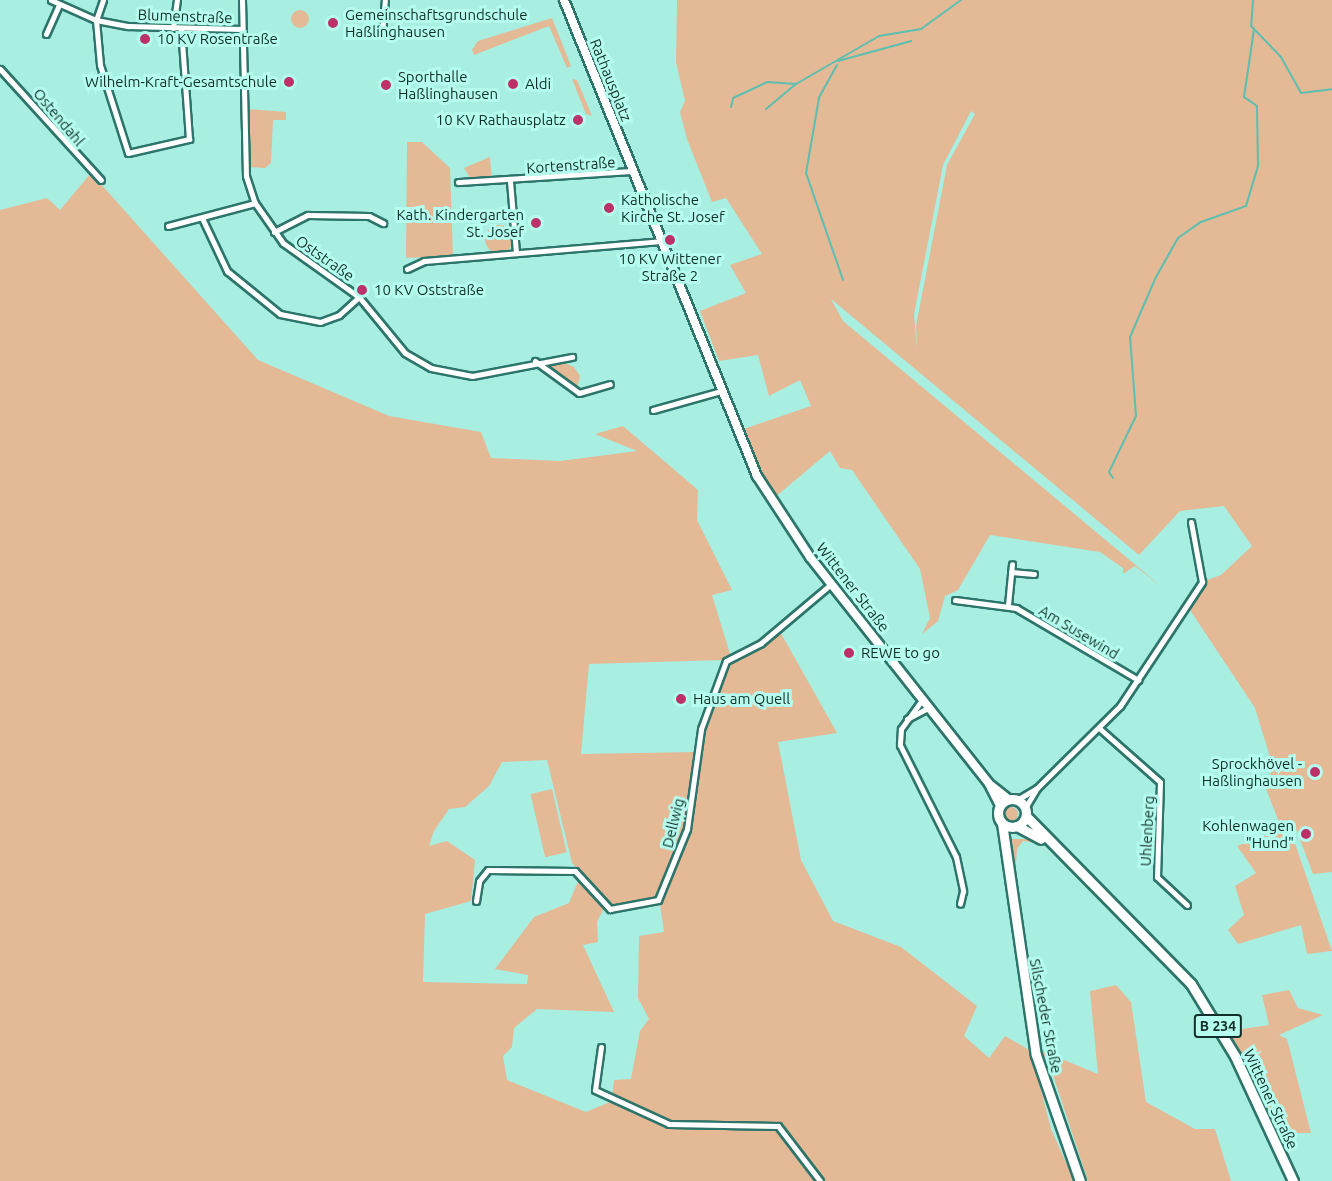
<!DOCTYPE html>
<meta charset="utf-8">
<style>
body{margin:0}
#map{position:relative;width:1332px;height:1181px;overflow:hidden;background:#a8efe2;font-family:Ubuntu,sans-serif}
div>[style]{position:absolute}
.green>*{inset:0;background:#e3b996;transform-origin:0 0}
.round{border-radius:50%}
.stream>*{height:2px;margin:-1px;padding:0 1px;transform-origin:1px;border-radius:1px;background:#5cbfaf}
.roads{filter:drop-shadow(2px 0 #2d756a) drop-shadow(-2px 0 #2d756a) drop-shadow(0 2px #2d756a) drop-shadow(0 -2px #2d756a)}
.minor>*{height:5px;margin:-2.5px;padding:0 2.5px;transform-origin:2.5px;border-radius:2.5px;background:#fff}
.secondary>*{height:8px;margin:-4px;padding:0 4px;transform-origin:4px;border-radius:4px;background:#fff}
.primary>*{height:9px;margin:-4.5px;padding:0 4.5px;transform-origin:4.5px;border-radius:4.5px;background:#fff}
.primary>.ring{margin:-4.5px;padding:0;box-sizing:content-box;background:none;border:9px solid #fff;border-radius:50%}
.dots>*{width:16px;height:16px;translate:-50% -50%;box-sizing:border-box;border:3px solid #b5fdef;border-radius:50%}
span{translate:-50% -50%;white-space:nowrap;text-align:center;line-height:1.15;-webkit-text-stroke:6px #b5fdef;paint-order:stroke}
.shield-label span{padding:2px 4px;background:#b5fdef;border:2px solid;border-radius:4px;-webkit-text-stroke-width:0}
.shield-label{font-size:14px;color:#122f2b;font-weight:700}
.poi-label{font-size:15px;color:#122f2b}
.left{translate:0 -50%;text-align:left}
.right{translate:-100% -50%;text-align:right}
.street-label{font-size:15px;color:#122f2b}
</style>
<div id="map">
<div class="green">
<i style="clip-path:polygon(evenodd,677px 0,1332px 0,1332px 872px,1313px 874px,1295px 826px,1290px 829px,1332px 951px,1307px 954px,1301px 925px,1238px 944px,1228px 930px,1244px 915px,1235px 886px,1256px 873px,1237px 846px,1282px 830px,1263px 781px,1274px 770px,1255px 708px,1188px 607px,1204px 581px,1221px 575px,1252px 546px,1224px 506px,1180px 511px,1139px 555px,831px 299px,843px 321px,1162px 587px,1135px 566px,1123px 574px,1123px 568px,1100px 552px,990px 535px,958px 590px,945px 596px,938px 621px,922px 634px,930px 618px,920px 569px,852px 470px,840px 468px,830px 451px,774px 498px,741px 430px,811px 406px,800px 380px,769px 396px,758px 355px,719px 361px,700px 311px,746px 293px,730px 265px,762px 254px,726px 198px,712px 202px,687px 139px,680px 112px,685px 101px,676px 62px,677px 0,971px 111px,975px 114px,947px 165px,916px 326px,917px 350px,914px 314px,943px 165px,971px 111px)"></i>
<i class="round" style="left:291px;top:10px;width:18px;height:18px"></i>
<i style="clip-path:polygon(552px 18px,571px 66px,567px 68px,549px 26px,474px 55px,472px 50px,478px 41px)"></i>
<i style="clip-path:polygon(572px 79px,577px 80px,592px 116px,586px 114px)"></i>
<i style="clip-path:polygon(246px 109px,286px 112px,286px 120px,273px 120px,271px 163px,265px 168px,249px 167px)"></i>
<i style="clip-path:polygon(407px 142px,422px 142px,450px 168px,453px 256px,406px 258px)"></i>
<i style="clip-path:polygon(490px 157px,492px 180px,472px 181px,464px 168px)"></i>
<i style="clip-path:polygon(91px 173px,258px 360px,389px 416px,481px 432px,491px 458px,560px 461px,637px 451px,595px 434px,623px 426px,698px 490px,697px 520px,732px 590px,712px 595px,730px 654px,723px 660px,589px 664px,581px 754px,694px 752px,688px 818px,657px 900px,613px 906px,572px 863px,547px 760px,502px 762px,489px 786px,465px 807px,449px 809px,434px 831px,429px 846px,447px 841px,475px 860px,471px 901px,425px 914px,423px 982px,527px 984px,528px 975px,495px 969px,534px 917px,569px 903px,579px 879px,605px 906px,597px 922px,598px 942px,583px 945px,614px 1012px,537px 1009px,514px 1028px,512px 1047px,503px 1056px,507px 1080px,586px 1112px,610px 1102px,673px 1127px,766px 1126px,777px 1128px,792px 1145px,783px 1123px,668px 1122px,612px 1098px,614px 1080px,631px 1079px,640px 1031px,649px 1019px,638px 998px,639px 936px,664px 932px,660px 904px,692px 816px,704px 725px,729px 664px,778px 628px,837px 733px,778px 742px,801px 860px,833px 921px,901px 947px,977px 1006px,964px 1036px,989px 1058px,1005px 1036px,1031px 1051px,1051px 1129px,1074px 1181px,0 1181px,0 210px,47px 198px,60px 210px)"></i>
<i class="round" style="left:485px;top:225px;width:28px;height:28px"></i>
<i style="clip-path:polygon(557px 360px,574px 367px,580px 376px,577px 388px,543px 364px)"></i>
<i style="left:552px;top:789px;width:65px;height:22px;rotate:77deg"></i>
<i class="round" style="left:1004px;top:807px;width:14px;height:14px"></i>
<i style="clip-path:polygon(1012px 839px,1032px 839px,1061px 864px,1037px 843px,1023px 841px,1017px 849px,1015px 879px)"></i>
<i style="clip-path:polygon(1116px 985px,1131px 1002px,1146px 1102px,1195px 1129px,1215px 1129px,1231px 1181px,1088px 1181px,1049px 1063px,1040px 1050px,1098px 1074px,1090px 991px)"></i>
<i style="clip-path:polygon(1289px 990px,1298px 1008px,1323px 1015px,1279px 1035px,1287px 1039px,1311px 1133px,1279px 1133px,1229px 1031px,1269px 1025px,1262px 995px)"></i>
</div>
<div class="stream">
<i style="left:1253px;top:0;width:26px;rotate:94deg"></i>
<i style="left:1251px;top:26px;width:43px;rotate:45.9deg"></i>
<i style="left:1281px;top:57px;width:41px;rotate:60.9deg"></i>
<i style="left:1301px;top:93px;width:31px;rotate:-7deg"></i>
<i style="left:838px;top:61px;width:76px;rotate:-15.3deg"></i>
<i style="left:837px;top:65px;width:38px;rotate:119deg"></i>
<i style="left:819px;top:98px;width:76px;rotate:99.8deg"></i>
<i style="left:806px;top:173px;width:113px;rotate:70.9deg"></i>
<i style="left:731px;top:107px;width:9px;rotate:-77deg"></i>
<i style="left:733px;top:98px;width:38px;rotate:-25deg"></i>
<i style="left:767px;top:82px;width:29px;rotate:4deg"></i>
<i style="left:796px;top:84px;width:96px;rotate:-30deg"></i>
<i style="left:879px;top:36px;width:43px;rotate:-9.5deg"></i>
<i style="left:921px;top:29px;width:49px;rotate:-35.9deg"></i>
<i style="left:766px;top:109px;width:39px;rotate:-40deg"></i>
<i style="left:1113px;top:478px;width:7px;rotate:-124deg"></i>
<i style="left:1109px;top:472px;width:62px;rotate:-64.3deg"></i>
<i style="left:1136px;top:416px;width:79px;rotate:-94.3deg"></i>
<i style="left:1130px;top:337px;width:65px;rotate:-66.6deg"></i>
<i style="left:1156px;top:277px;width:45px;rotate:-60.6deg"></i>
<i style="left:1178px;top:238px;width:28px;rotate:-35deg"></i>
<i style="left:1201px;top:222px;width:48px;rotate:-19.6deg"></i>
<i style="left:1246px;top:206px;width:42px;rotate:-73.3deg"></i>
<i style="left:1258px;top:166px;width:60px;rotate:-91deg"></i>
<i style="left:1257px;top:106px;width:16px;rotate:-145deg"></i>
<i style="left:1244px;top:97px;width:69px;rotate:-81.6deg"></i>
</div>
<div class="roads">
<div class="minor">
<i style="left:51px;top:0;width:49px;rotate:24deg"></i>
<i style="left:96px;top:20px;width:33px;rotate:11deg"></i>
<i style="left:128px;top:26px;width:113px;rotate:1.5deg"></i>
<i style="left:103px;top:0;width:21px;rotate:109deg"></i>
<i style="left:96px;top:20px;width:45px;rotate:84.9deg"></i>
<i style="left:100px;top:65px;width:92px;rotate:72.3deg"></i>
<i style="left:128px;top:153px;width:63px;rotate:-12.9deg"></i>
<i style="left:189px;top:139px;width:111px;rotate:-94.1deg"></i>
<i style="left:242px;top:0;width:176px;rotate:88.7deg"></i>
<i style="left:246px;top:176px;width:28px;rotate:72deg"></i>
<i style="left:255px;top:203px;width:49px;rotate:55deg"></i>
<i style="left:283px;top:243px;width:93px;rotate:35.4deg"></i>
<i style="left:359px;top:297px;width:72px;rotate:50.6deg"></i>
<i style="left:405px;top:353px;width:30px;rotate:30deg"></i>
<i style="left:431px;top:368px;width:42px;rotate:11deg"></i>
<i style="left:472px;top:376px;width:102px;rotate:-10.8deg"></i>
<i style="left:173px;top:28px;width:28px;rotate:-82deg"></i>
<i style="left:382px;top:33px;width:33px;rotate:-85deg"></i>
<i style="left:46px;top:34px;width:32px;rotate:-66deg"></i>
<i style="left:0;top:69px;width:150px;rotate:47.7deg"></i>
<i style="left:510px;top:181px;width:72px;rotate:85.2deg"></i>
<i style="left:458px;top:182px;width:175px;rotate:-3.6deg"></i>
<i style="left:202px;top:218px;width:59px;rotate:64.7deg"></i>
<i style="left:227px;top:271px;width:68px;rotate:39.1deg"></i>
<i style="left:280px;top:314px;width:41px;rotate:11.3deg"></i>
<i style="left:320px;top:322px;width:20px;rotate:-20deg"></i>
<i style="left:339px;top:315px;width:27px;rotate:-42deg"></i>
<i style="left:168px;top:226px;width:90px;rotate:-14.8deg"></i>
<i style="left:274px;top:232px;width:38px;rotate:-27deg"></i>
<i style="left:308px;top:215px;width:61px;rotate:0.9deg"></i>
<i style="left:369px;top:216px;width:16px;rotate:27deg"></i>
<i style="left:407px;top:269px;width:19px;rotate:-25deg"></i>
<i style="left:424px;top:261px;width:238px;rotate:-4.8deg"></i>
<i style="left:535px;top:361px;width:54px;rotate:36deg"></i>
<i style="left:579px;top:393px;width:32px;rotate:-16deg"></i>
<i style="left:653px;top:410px;width:71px;rotate:-15.6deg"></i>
<i style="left:1011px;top:572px;width:23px;rotate:5deg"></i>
<i style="left:955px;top:600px;width:62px;rotate:7.5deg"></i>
<i style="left:1016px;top:608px;width:142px;rotate:30.5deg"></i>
<i style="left:1008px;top:605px;width:41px;rotate:-84.4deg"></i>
<i style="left:922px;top:700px;width:36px;rotate:126deg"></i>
<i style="left:901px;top:729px;width:16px;rotate:94deg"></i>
<i style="left:900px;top:745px;width:125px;rotate:63.4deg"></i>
<i style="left:956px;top:857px;width:35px;rotate:78deg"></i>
<i style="left:963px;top:891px;width:13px;rotate:103deg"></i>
<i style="left:907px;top:719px;width:24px;rotate:-28deg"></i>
<i style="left:1099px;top:728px;width:81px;rotate:41.5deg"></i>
<i style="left:1160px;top:782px;width:95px;rotate:91.8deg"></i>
<i style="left:1157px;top:877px;width:41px;rotate:43deg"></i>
<i style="left:1017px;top:800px;width:23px;rotate:-31deg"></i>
<i style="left:1025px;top:808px;width:23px;rotate:-59deg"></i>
<i style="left:1037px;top:788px;width:117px;rotate:-44.7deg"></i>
<i style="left:1120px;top:706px;width:149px;rotate:-56.5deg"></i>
<i style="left:1202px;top:582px;width:61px;rotate:-100.4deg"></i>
<i style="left:476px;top:901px;width:20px;rotate:-81deg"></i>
<i style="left:479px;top:881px;width:14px;rotate:-51deg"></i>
<i style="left:488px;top:870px;width:87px;rotate:0.7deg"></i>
<i style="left:575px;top:871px;width:52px;rotate:47.4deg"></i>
<i style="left:610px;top:909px;width:49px;rotate:-10.6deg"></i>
<i style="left:658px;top:900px;width:77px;rotate:-67.8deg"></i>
<i style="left:687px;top:829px;width:101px;rotate:-82deg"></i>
<i style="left:701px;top:729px;width:72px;rotate:-69.8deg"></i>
<i style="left:726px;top:661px;width:39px;rotate:-27deg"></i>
<i style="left:761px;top:643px;width:92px;rotate:-40.1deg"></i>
<i style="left:601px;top:1047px;width:43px;rotate:97.9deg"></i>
<i style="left:595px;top:1090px;width:81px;rotate:24.7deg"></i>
<i style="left:669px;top:1124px;width:109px;rotate:1.1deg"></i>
<i style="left:778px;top:1126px;width:69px;rotate:52.6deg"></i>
</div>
<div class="secondary">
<i style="left:564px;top:0;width:514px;rotate:67.93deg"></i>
<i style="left:757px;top:476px;width:97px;rotate:56.8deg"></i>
<i style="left:810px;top:557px;width:289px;rotate:51.7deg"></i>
<i style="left:989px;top:784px;width:25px;rotate:63deg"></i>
<i style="left:992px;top:786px;width:21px;rotate:39deg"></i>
</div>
<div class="primary">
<i class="ring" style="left:998px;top:799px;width:19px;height:19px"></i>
<i style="left:1026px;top:816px;width:235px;rotate:45.5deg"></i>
<i style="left:1191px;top:984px;width:84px;rotate:58.6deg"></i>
<i style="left:1235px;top:1056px;width:138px;rotate:65.1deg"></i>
<i style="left:1002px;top:823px;width:234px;rotate:81.7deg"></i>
<i style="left:1036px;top:1055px;width:133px;rotate:70.8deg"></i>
<i style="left:1017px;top:826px;width:27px;rotate:28deg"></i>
</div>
</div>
<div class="dots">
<i style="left:333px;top:23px;background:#bc3167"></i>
<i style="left:145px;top:39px;background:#bc3167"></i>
<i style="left:289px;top:82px;background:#bc3167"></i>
<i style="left:513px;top:84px;background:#bc3167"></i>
<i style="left:386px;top:85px;background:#bc3167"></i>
<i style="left:578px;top:120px;background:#bc3167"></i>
<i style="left:609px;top:208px;background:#bc3167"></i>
<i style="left:536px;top:223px;background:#bc3167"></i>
<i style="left:670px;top:240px;background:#bc3167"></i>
<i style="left:362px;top:290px;background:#bc3167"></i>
<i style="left:849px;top:653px;background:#bc3167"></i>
<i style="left:681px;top:699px;background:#bc3167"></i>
<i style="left:1315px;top:772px;background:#bc3167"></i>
<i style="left:1306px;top:834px;background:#bc3167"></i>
</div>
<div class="shield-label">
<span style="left:1218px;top:1026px">B 234</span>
</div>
<div class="poi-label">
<span class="left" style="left:345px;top:23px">Gemeinschaftsgrundschule<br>Haßlinghausen</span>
<span class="left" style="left:157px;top:39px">10 KV Rosentraße</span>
<span class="left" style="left:398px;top:85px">Sporthalle<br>Haßlinghausen</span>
<span class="right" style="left:277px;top:82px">Wilhelm-Kraft-Gesamtschule</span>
<span class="left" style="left:525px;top:84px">Aldi</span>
<span class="right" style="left:566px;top:120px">10 KV Rathausplatz</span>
<span class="left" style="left:621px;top:208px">Katholische<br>Kirche St. Josef</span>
<span class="right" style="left:524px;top:223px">Kath. Kindergarten<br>St. Josef</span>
<span style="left:670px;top:267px">10 KV Wittener<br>Straße 2</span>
<span class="left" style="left:374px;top:290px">10 KV Oststraße</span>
<span class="left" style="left:861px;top:653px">REWE to go</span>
<span class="left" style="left:693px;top:699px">Haus am Quell</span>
<span class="right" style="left:1302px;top:772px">Sprockhövel -<br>Haßlinghausen</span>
<span class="right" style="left:1294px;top:834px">Kohlenwagen<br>"Hund"</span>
</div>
<div class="street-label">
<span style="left:185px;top:16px;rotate:2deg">Blumenstraße</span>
<span style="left:611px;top:80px;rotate:68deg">Rathausplatz</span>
<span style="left:59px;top:117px;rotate:50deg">Ostendahl</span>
<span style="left:571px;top:165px;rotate:-4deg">Kortenstraße</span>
<span style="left:325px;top:258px;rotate:35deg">Oststraße</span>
<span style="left:853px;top:587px;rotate:52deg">Wittener Straße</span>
<span style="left:1079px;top:632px;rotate:31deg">Am Susewind</span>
<span style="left:673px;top:823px;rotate:-76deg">Dellwig</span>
<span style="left:1147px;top:831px;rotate:-87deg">Uhlenberg</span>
<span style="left:1046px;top:1016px;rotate:79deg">Silscheder Straße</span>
<span style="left:1271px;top:1099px;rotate:65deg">Wittener Straße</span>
</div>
</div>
